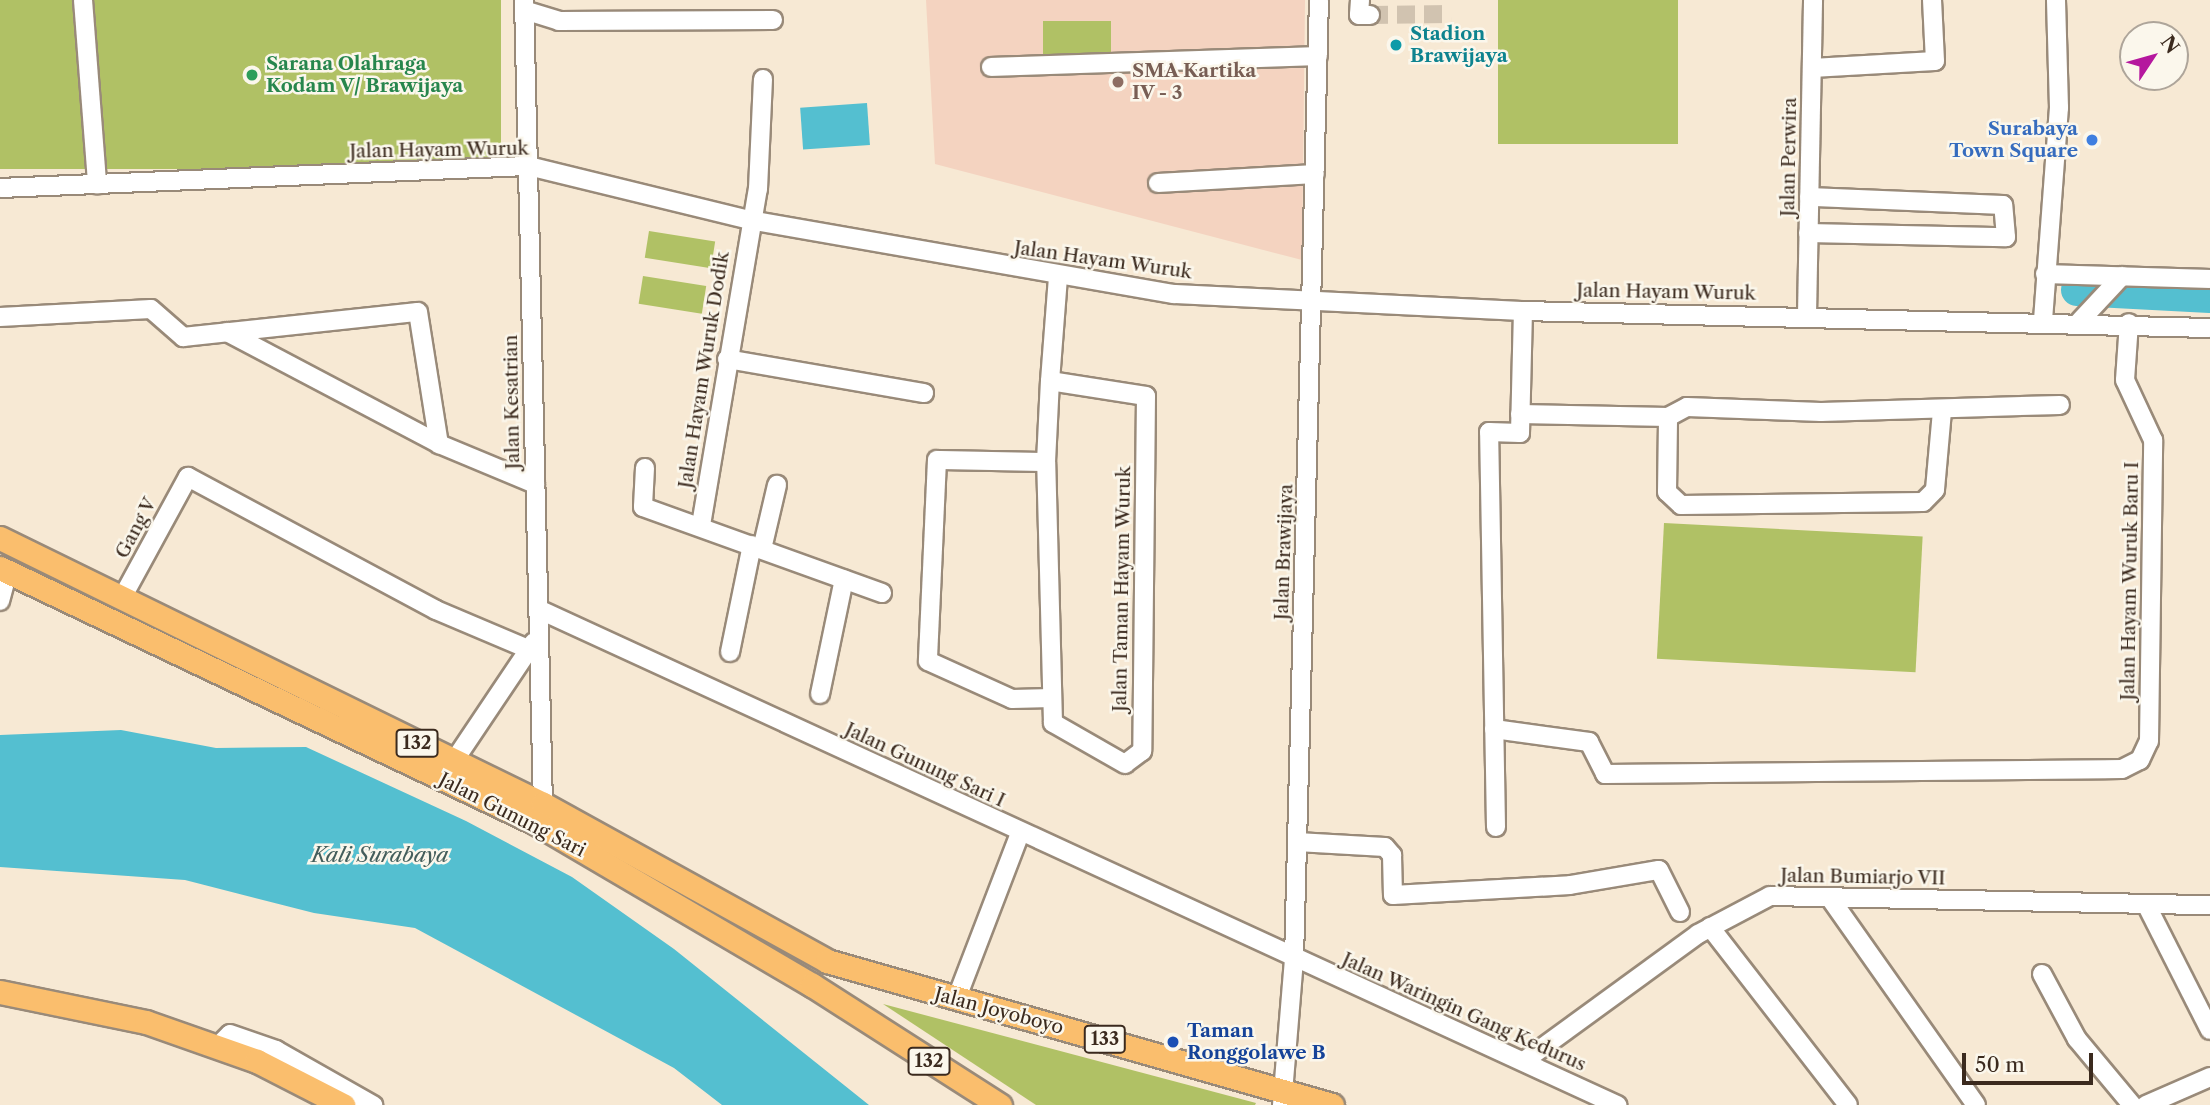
<!DOCTYPE html>
<style>
body{margin:0}
#map{position:relative;width:2210px;height:1105px;overflow:hidden;background:#f7e9d4;font-family:"Libre Caslon Text",serif}
div>[style]{position:absolute}
.built>*{inset:0;background:#f4d3c0}
.green>*{inset:0;background:#b0c165;transform-origin:0 0}
.water>*{inset:0;background:#54bfd0;transform-origin:0 0}
.river>*{height:32px;margin:-16px;padding:0 16px;transform-origin:16px;border-radius:16px;background:#54bfd0}
.minor-tunnel>*{height:18px;margin-top:-9px;transform-origin:0;background:repeating-linear-gradient(90deg,#d1c3b0 0 18px,transparent 0 27px)}
.roads{filter:drop-shadow(2px 0 #998a79) drop-shadow(-2px 0 #998a79) drop-shadow(0 2px #998a79) drop-shadow(0 -2px #998a79)}
.minor>*{height:18px;margin:-9px;padding:0 9px;transform-origin:9px;border-radius:9px;background:#fff}
.major>*{height:23px;margin:-11.5px;padding:0 11.5px;transform-origin:11.5px;border-radius:11.5px;background:#fabe6d}
.dots>*{width:19px;height:19px;translate:-50% -50%;box-sizing:border-box;border:4px solid #fbf7ec;border-radius:50%}
span{translate:-50% -50%;white-space:nowrap;text-align:center;line-height:1.15;-webkit-text-stroke:5px #fbf7ec;paint-order:stroke}
.shield-label span{padding:2px 5px;background:#fbf7ec;border:2px solid;border-radius:5px;-webkit-text-stroke-width:0}
.shield-label{font-size:18px;color:#3b2a1e;font-weight:700}
.culture-label{font-size:19px;color:#0d838f;font-weight:700}
.left{translate:0 -50%;text-align:left}
.leisure-label{font-size:19px;color:#27864d;font-weight:700}
.education-label{font-size:19px;color:#785e54;font-weight:700}
.shop-label{font-size:19px;color:#366cbe;font-weight:700}
.right{translate:-100% -50%;text-align:right}
.street-label{font-size:19px;color:#3b2a1e}
.transit-label{font-size:19px;color:#164399;font-weight:700}
.water-label{font-size:21px;color:#445e5c;font-style:italic}
.north{position:absolute;left:2119px;top:21px;width:70px;height:70px;box-sizing:border-box;background:#fbf7ec;border:2px solid #aea59a;border-radius:50%;rotate:54deg;font-size:19px;font-weight:700;line-height:28px;text-align:center;color:#3b2a1e}
.north::after{content:'';display:block;margin:auto;width:24px;height:32px;background:#b5179e;clip-path:polygon(50% 0,100% 100%,50% 72%,0 100%)}
.scale{position:absolute;left:1962px;top:1053px;width:131px;height:32px;box-sizing:border-box;border:4px solid #3b2a1e;border-top:0;padding-left:9px;font-size:21px;line-height:24px;white-space:nowrap;color:#3b2a1e;-webkit-text-stroke:5px #fbf7ec;paint-order:stroke}
</style>
<div id="map">
<div class="built">
<i style="clip-path:polygon(926px 0,1305px 0,1302px 260px,935px 164px)"></i>
</div>
<div class="green">
<i style="left:0;top:0;width:501px;height:169px"></i>
<i style="left:1498px;top:0;width:180px;height:144px"></i>
<i style="left:1111px;top:21px;width:40px;height:68px;rotate:90deg"></i>
<i style="left:649px;top:231px;width:67px;height:27px;rotate:9deg"></i>
<i style="left:643px;top:276px;width:64px;height:28px;rotate:9deg"></i>
<i style="left:1664px;top:523px;width:259px;height:136px;rotate:3deg"></i>
<i style="clip-path:polygon(883px 1004px,1256px 1103px,1255px 1105px,1036px 1105px)"></i>
</div>
<div class="water">
<i style="left:867px;top:103px;width:42px;height:67px;rotate:86deg"></i>
<i style="clip-path:polygon(121px 730px,216px 748px,306px 747px,466px 821px,572px 877px,674px 949px,869px 1105px,722px 1105px,674px 1068px,415px 928px,314px 913px,185px 880px,0 867px,0 735px)"></i>
</div>
<div class="river">
<i style="left:2077px;top:290px;width:133px;rotate:3deg"></i>
</div>
<div class="minor-tunnel">
<i style="left:1370px;top:15px;width:81px;rotate:-0.7deg"></i>
</div>
<div class="roads">
<div class="minor">
<i style="left:83px;top:0;width:185px;rotate:85.6deg"></i>
<i style="left:524px;top:0;width:804px;rotate:88.65deg"></i>
<i style="left:1360px;top:0;width:15px;rotate:94deg"></i>
<i style="left:1359px;top:15px;width:11px"></i>
<i style="left:524px;top:10px;width:37px;rotate:17deg"></i>
<i style="left:559px;top:21px;width:214px;rotate:-0.3deg"></i>
<i style="left:991px;top:67px;width:327px;rotate:-1.9deg"></i>
<i style="left:1812px;top:68px;width:123px;rotate:-3.3deg"></i>
<i style="left:1935px;top:61px;width:61px;rotate:-92.8deg"></i>
<i style="left:1158px;top:183px;width:157px;rotate:-3.3deg"></i>
<i style="left:0;top:188px;width:528px;rotate:-2.39deg"></i>
<i style="left:528px;top:166px;width:228px;rotate:13.7deg"></i>
<i style="left:749px;top:220px;width:431px;rotate:9.9deg"></i>
<i style="left:1174px;top:294px;width:349px;rotate:2.8deg"></i>
<i style="left:1523px;top:311px;width:687px;rotate:1.42deg"></i>
<i style="left:1808px;top:233px;width:198px;rotate:1.2deg"></i>
<i style="left:2006px;top:237px;width:32px;rotate:-95deg"></i>
<i style="left:2003px;top:205px;width:194px;rotate:-177.6deg"></i>
<i style="left:2045px;top:274px;width:165px;rotate:1.7deg"></i>
<i style="left:1807px;top:315px;width:315px;rotate:-88.9deg"></i>
<i style="left:0;top:317px;width:151px;rotate:-3deg"></i>
<i style="left:151px;top:309px;width:43px;rotate:41.2deg"></i>
<i style="left:183px;top:337px;width:236px;rotate:-6.1deg"></i>
<i style="left:418px;top:312px;width:134px;rotate:81deg"></i>
<i style="left:439px;top:444px;width:104px;rotate:22.6deg"></i>
<i style="left:2043px;top:320px;width:213px;rotate:-85.7deg"></i>
<i style="left:2059px;top:108px;width:108px;rotate:-91.6deg"></i>
<i style="left:2079px;top:322px;width:63px;rotate:-46.9deg"></i>
<i style="left:227px;top:332px;width:240px;rotate:27.8deg"></i>
<i style="left:727px;top:359px;width:200px;rotate:9.8deg"></i>
<i style="left:1050px;top:381px;width:97px;rotate:8.9deg"></i>
<i style="left:1146px;top:396px;width:355px;rotate:90.6deg"></i>
<i style="left:1142px;top:751px;width:21px;rotate:143deg"></i>
<i style="left:1125px;top:764px;width:83px;rotate:-150.3deg"></i>
<i style="left:1053px;top:723px;width:261px;rotate:-91.5deg"></i>
<i style="left:1046px;top:462px;width:81px;rotate:-87.2deg"></i>
<i style="left:1050px;top:381px;width:105px;rotate:-85.6deg"></i>
<i style="left:1942px;top:411px;width:79px;rotate:95.1deg"></i>
<i style="left:1935px;top:490px;width:17px;rotate:135deg"></i>
<i style="left:1923px;top:502px;width:242px;rotate:179.3deg"></i>
<i style="left:1681px;top:505px;width:19px;rotate:-137deg"></i>
<i style="left:1667px;top:492px;width:75px;rotate:-89.2deg"></i>
<i style="left:1668px;top:417px;width:21px;rotate:-28deg"></i>
<i style="left:1687px;top:407px;width:134px;rotate:2.1deg"></i>
<i style="left:1821px;top:412px;width:239px;rotate:-1.7deg"></i>
<i style="left:1520px;top:414px;width:148px;rotate:1.2deg"></i>
<i style="left:1046px;top:462px;width:109px;rotate:-178.9deg"></i>
<i style="left:937px;top:460px;width:201px;rotate:92.6deg"></i>
<i style="left:928px;top:661px;width:92px;rotate:24.3deg"></i>
<i style="left:1012px;top:699px;width:40px;rotate:-1.4deg"></i>
<i style="left:645px;top:468px;width:39px;rotate:93deg"></i>
<i style="left:643px;top:507px;width:254px;rotate:19.8deg"></i>
<i style="left:701px;top:525px;width:341px;rotate:-80.4deg"></i>
<i style="left:758px;top:189px;width:110px;rotate:-87.4deg"></i>
<i style="left:762px;top:549px;width:66px;rotate:-76.8deg"></i>
<i style="left:122px;top:598px;width:138px;rotate:-61.4deg"></i>
<i style="left:188px;top:477px;width:281px;rotate:28.2deg"></i>
<i style="left:436px;top:610px;width:100px;rotate:23deg"></i>
<i style="left:0;top:601px;width:30px;rotate:-75deg"></i>
<i style="left:538px;top:609px;width:1188px;rotate:24.69deg"></i>
<i style="left:730px;top:652px;width:109px;rotate:-78.4deg"></i>
<i style="left:820px;top:694px;width:117px;rotate:-78.2deg"></i>
<i style="left:1494px;top:729px;width:96px;rotate:7.8deg"></i>
<i style="left:1589px;top:742px;width:36px;rotate:63deg"></i>
<i style="left:1605px;top:774px;width:517px;rotate:-0.55deg"></i>
<i style="left:2122px;top:769px;width:20px;rotate:-27deg"></i>
<i style="left:2140px;top:760px;width:21px;rotate:-65deg"></i>
<i style="left:2149px;top:741px;width:301px;rotate:-89.2deg"></i>
<i style="left:2153px;top:440px;width:66px;rotate:-115deg"></i>
<i style="left:2125px;top:380px;width:57px;rotate:-86deg"></i>
<i style="left:454px;top:761px;width:143px;rotate:-56.1deg"></i>
<i style="left:1496px;top:827px;width:395px;rotate:-91deg"></i>
<i style="left:1489px;top:432px;width:31px;rotate:2deg"></i>
<i style="left:1520px;top:433px;width:122px;rotate:-88.6deg"></i>
<i style="left:1297px;top:842px;width:88px;rotate:3.3deg"></i>
<i style="left:1385px;top:847px;width:11px;rotate:49deg"></i>
<i style="left:1392px;top:855px;width:40px;rotate:88.6deg"></i>
<i style="left:1393px;top:895px;width:177px;rotate:-3.2deg"></i>
<i style="left:1570px;top:885px;width:90px;rotate:-9.6deg"></i>
<i style="left:1659px;top:870px;width:47px;rotate:63.4deg"></i>
<i style="left:1830px;top:898px;width:253px;rotate:54.8deg"></i>
<i style="left:2147px;top:906px;width:139px;rotate:63.1deg"></i>
<i style="left:1710px;top:927px;width:225px;rotate:52.2deg"></i>
<i style="left:2042px;top:974px;width:74px;rotate:61.7deg"></i>
<i style="left:2077px;top:1039px;width:86px;rotate:50.2deg"></i>
<i style="left:956px;top:1000px;width:179px;rotate:-69deg"></i>
<i style="left:217px;top:1047px;width:18px;rotate:-45deg"></i>
<i style="left:230px;top:1034px;width:49px;rotate:19.2deg"></i>
<i style="left:276px;top:1050px;width:112px;rotate:29.6deg"></i>
<i style="left:1524px;top:1061px;width:215px;rotate:-36.1deg"></i>
<i style="left:1698px;top:934px;width:81px;rotate:-27.8deg"></i>
<i style="left:1770px;top:896px;width:440px;rotate:1.2deg"></i>
<i style="left:1282px;top:1105px;width:146px;rotate:-85.3deg"></i>
<i style="left:1294px;top:959px;width:959px;rotate:-88.51deg"></i>
<i style="left:2146px;top:1105px;width:70px;rotate:-23.6deg"></i>
</div>
<div class="major">
<i style="left:0;top:538px;width:605px;rotate:26.1deg"></i>
<i style="left:543px;top:804px;width:325px;rotate:28.9deg"></i>
<i style="left:827px;top:961px;width:525px;rotate:15.92deg"></i>
<i style="left:0;top:568px;width:591px;rotate:25.44deg"></i>
<i style="left:534px;top:822px;width:322px;rotate:30.4deg"></i>
<i style="left:812px;top:985px;width:223px;rotate:32.6deg"></i>
<i style="left:0;top:992px;width:149px;rotate:11.6deg"></i>
<i style="left:146px;top:1022px;width:118px;rotate:19.4deg"></i>
<i style="left:257px;top:1061px;width:97px;rotate:27.1deg"></i>
</div>
</div>
<div class="dots">
<i style="left:1396px;top:45px;background:#0f9aa8"></i>
<i style="left:252px;top:75px;background:#2e9e5b"></i>
<i style="left:1118px;top:82px;background:#8d6e63"></i>
<i style="left:2092px;top:140px;background:#3f7fe0"></i>
<i style="left:1173px;top:1042px;background:#1a4fb4"></i>
</div>
<div class="shield-label">
<span style="left:417px;top:743px">132</span>
<span style="left:1105px;top:1039px">133</span>
<span style="left:929px;top:1061px">132</span>
</div>
<div class="culture-label">
<span class="left" style="left:1410px;top:45px">Stadion<br>Brawijaya</span>
</div>
<div class="leisure-label">
<span class="left" style="left:266px;top:75px">Sarana Olahraga<br>Kodam V/ Brawijaya</span>
</div>
<div class="education-label">
<span class="left" style="left:1132px;top:82px">SMA Kartika<br>IV - 3</span>
</div>
<div class="shop-label">
<span class="right" style="left:2078px;top:140px">Surabaya<br>Town Square</span>
</div>
<div class="street-label">
<span style="left:439px;top:150px;rotate:-1deg">Jalan Hayam Wuruk</span>
<span style="left:1789px;top:157px;rotate:-89deg">Jalan Perwira</span>
<span style="left:1103px;top:260px;rotate:8deg">Jalan Hayam Wuruk</span>
<span style="left:1666px;top:292px;rotate:1deg">Jalan Hayam Wuruk</span>
<span style="left:704px;top:370px;rotate:-81deg">Jalan Hayam Wuruk Dodik</span>
<span style="left:512px;top:402px;rotate:-91deg">Jalan Kesatrian</span>
<span style="left:136px;top:528px;rotate:-62deg">Gang V</span>
<span style="left:1284px;top:552px;rotate:-88deg">Jalan Brawijaya</span>
<span style="left:2130px;top:581px;rotate:-89deg">Jalan Hayam Wuruk Baru I</span>
<span style="left:1122px;top:589px;rotate:-89deg">Jalan Taman Hayam Wuruk</span>
<span style="left:925px;top:765px;rotate:25deg">Jalan Gunung Sari I</span>
<span style="left:512px;top:815px;rotate:27deg">Jalan Gunung Sari</span>
<span style="left:1863px;top:877px;rotate:1deg">Jalan Bumiarjo VII</span>
<span style="left:999px;top:1011px;rotate:15deg">Jalan Joyoboyo</span>
<span style="left:1464px;top:1012px;rotate:24deg">Jalan Waringin Gang Kedurus</span>
</div>
<div class="transit-label">
<span class="left" style="left:1187px;top:1042px">Taman<br>Ronggolawe B</span>
</div>
<div class="water-label">
<span style="left:380px;top:855px">Kali Surabaya</span>
</div>
<div class="north">N</div>
<div class="scale">50 m</div>
</div>
